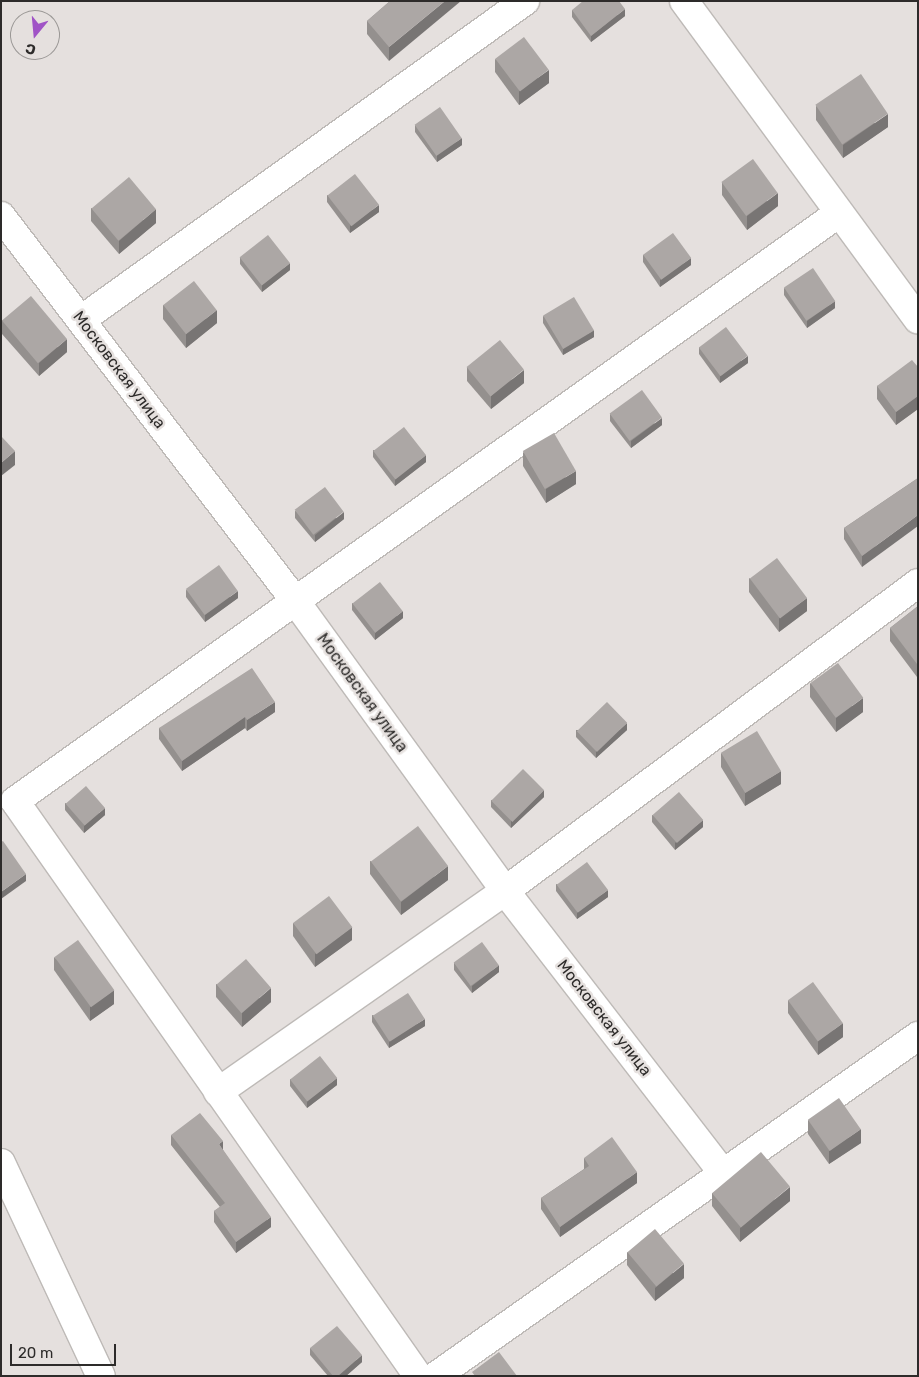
<!DOCTYPE html>
<meta charset="utf-8">
<style>
body{margin:0}
#map{position:relative;width:919px;height:1377px;overflow:hidden;background:#e5e0de;font-family:Rubik,sans-serif}
div>[style]{position:absolute}
.roads{filter:drop-shadow(1px 0 #bebab7) drop-shadow(-1px 0 #bebab7) drop-shadow(0 1px #bebab7) drop-shadow(0 -1px #bebab7)}
.minor>*{height:28px;margin:-14px;padding:0 14px;transform-origin:14px;border-radius:14px;background:#fff}
.wall>*{inset:0;background:#94908e}
.shaded-wall>*{inset:0;background:#787574}
.building>*{inset:0;background:#aca7a5;transform-origin:0 0}
span{translate:-50% -50%;white-space:nowrap;text-align:center;line-height:1.15;-webkit-text-stroke:5px #e5e0de;paint-order:stroke}
.street-label{font-size:16px;color:#2d2b2a}
.frame{position:absolute;inset:0;border:2px solid #2d2b2a;pointer-events:none}
.north{position:absolute;left:10px;top:10px;width:50px;height:50px;box-sizing:border-box;background:#e5e0de;border:1px solid #9b9896;border-radius:50%;rotate:197deg;font-size:14px;font-weight:700;line-height:20px;text-align:center;color:#2d2b2a}
.north::after{content:'';display:block;margin:auto;width:18px;height:22px;background:#a054c6;clip-path:polygon(50% 0,100% 100%,50% 72%,0 100%)}
.scale{position:absolute;left:10px;top:1344px;width:106px;height:22px;box-sizing:border-box;border:2px solid #2d2b2a;border-top:0;padding-left:6px;font-size:15px;line-height:18px;white-space:nowrap;color:#2d2b2a;-webkit-text-stroke:4px #e5e0de;paint-order:stroke}
</style>
<div id="map">
<div class="roads">
<div class="minor">
<i style="left:684px;top:1px;width:395px;rotate:53.7deg"></i>
<i style="left:1px;top:216px;width:486px;rotate:52.6deg"></i>
<i style="left:296px;top:602px;width:357px;rotate:54.1deg"></i>
<i style="left:505px;top:891px;width:355px;rotate:52.3deg"></i>
<i style="left:81px;top:320px;width:547px;rotate:-35.7deg"></i>
<i style="left:218px;top:1092px;width:350px;rotate:-35deg"></i>
<i style="left:505px;top:891px;width:515px;rotate:-36.71deg"></i>
<i style="left:1px;top:1163px;width:235px;rotate:64.9deg"></i>
<i style="left:418px;top:1376px;width:702px;rotate:-125.03deg"></i>
<i style="left:15px;top:801px;width:1012px;rotate:-35.51deg"></i>
<i style="left:436px;top:1376px;width:590px;rotate:-35.2deg"></i>
</div>
</div>
<div class="wall">
<i style="clip-path:polygon(390px 1px,389px 61px,367px 34px,367px 21px)"></i>
<i style="clip-path:polygon(572px 10px,625px 16px,591px 42px,572px 17px)"></i>
<i style="clip-path:polygon(495px 59px,549px 83px,519px 105px,495px 72px)"></i>
<i style="clip-path:polygon(816px 106px,888px 127px,843px 158px,816px 120px)"></i>
<i style="clip-path:polygon(415px 125px,462px 145px,437px 162px,415px 132px)"></i>
<i style="clip-path:polygon(722px 182px,778px 206px,747px 230px,722px 195px)"></i>
<i style="clip-path:polygon(327px 195px,379px 212px,350px 233px,327px 202px)"></i>
<i style="clip-path:polygon(91px 208px,156px 223px,119px 254px,91px 221px)"></i>
<i style="clip-path:polygon(643px 255px,691px 265px,660px 287px,643px 262px)"></i>
<i style="clip-path:polygon(240px 257px,290px 270px,262px 292px,240px 264px)"></i>
<i style="clip-path:polygon(784px 288px,835px 308px,807px 328px,784px 295px)"></i>
<i style="clip-path:polygon(163px 305px,217px 323px,186px 348px,163px 319px)"></i>
<i style="clip-path:polygon(543px 316px,594px 337px,563px 355px,543px 323px)"></i>
<i style="clip-path:polygon(2px 320px,67px 352px,39px 376px,2px 334px)"></i>
<i style="clip-path:polygon(699px 347px,748px 363px,720px 383px,699px 354px)"></i>
<i style="clip-path:polygon(467px 367px,524px 383px,491px 409px,467px 381px)"></i>
<i style="clip-path:polygon(918px 367px,918px 409px,896px 425px,877px 399px,877px 386px)"></i>
<i style="clip-path:polygon(610px 414px,662px 425px,631px 448px,610px 421px)"></i>
<i style="clip-path:polygon(373px 450px,426px 462px,395px 486px,373px 457px)"></i>
<i style="clip-path:polygon(523px 452px,576px 484px,546px 503px,523px 466px)"></i>
<i style="clip-path:polygon(918px 478px,862px 567px,844px 539px,844px 528px)"></i>
<i style="clip-path:polygon(295px 511px,344px 519px,315px 542px,295px 518px)"></i>
<i style="clip-path:polygon(749px 578px,807px 611px,779px 632px,749px 592px)"></i>
<i style="clip-path:polygon(186px 590px,238px 598px,205px 622px,186px 597px)"></i>
<i style="clip-path:polygon(352px 603px,403px 618px,375px 640px,352px 610px)"></i>
<i style="clip-path:polygon(918px 606px,918px 677px,917px 677px,890px 641px,890px 628px)"></i>
<i style="clip-path:polygon(810px 683px,863px 712px,836px 732px,810px 697px)"></i>
<i style="clip-path:polygon(275px 712px,247px 731px,245px 728px,182px 771px,159px 739px,159px 728px)"></i>
<i style="clip-path:polygon(576px 730px,627px 730px,596px 758px,576px 737px)"></i>
<i style="clip-path:polygon(721px 753px,781px 784px,745px 806px,721px 767px)"></i>
<i style="clip-path:polygon(544px 797px,511px 828px,491px 807px,491px 800px)"></i>
<i style="clip-path:polygon(65px 803px,105px 815px,84px 833px,65px 810px)"></i>
<i style="clip-path:polygon(652px 815px,703px 827px,675px 850px,652px 822px)"></i>
<i style="clip-path:polygon(370px 861px,448px 880px,401px 915px,370px 874px)"></i>
<i style="clip-path:polygon(556px 884px,608px 897px,577px 919px,556px 891px)"></i>
<i style="clip-path:polygon(293px 923px,352px 940px,315px 967px,293px 936px)"></i>
<i style="clip-path:polygon(54px 957px,114px 1004px,90px 1021px,54px 970px)"></i>
<i style="clip-path:polygon(454px 963px,499px 972px,472px 993px,454px 970px)"></i>
<i style="clip-path:polygon(216px 984px,271px 1002px,242px 1027px,216px 997px)"></i>
<i style="clip-path:polygon(788px 1000px,843px 1037px,818px 1055px,788px 1013px)"></i>
<i style="clip-path:polygon(372px 1015px,425px 1026px,389px 1048px,372px 1022px)"></i>
<i style="clip-path:polygon(290px 1079px,337px 1085px,307px 1108px,290px 1086px)"></i>
<i style="clip-path:polygon(808px 1120px,861px 1143px,829px 1164px,808px 1134px)"></i>
<i style="clip-path:polygon(171px 1135px,223px 1150px,271px 1227px,236px 1253px,214px 1222px,214px 1211px,220px 1207px,171px 1145px)"></i>
<i style="clip-path:polygon(584px 1158px,637px 1183px,560px 1237px,541px 1209px,541px 1198px,584px 1169px)"></i>
<i style="clip-path:polygon(712px 1193px,790px 1201px,740px 1242px,712px 1206px)"></i>
<i style="clip-path:polygon(627px 1252px,684px 1278px,655px 1301px,627px 1265px)"></i>
<i style="clip-path:polygon(310px 1348px,362px 1362px,346px 1376px,328px 1376px,310px 1355px)"></i>
</div>
<div class="shaded-wall">
<i style="clip-path:polygon(445px 1px,461px 1px,389px 61px,389px 47px)"></i>
<i style="clip-path:polygon(625px 9px,625px 16px,591px 42px,591px 36px)"></i>
<i style="clip-path:polygon(549px 70px,549px 83px,519px 105px,519px 91px)"></i>
<i style="clip-path:polygon(888px 114px,888px 127px,843px 158px,843px 145px)"></i>
<i style="clip-path:polygon(462px 138px,462px 145px,437px 162px,437px 155px)"></i>
<i style="clip-path:polygon(778px 193px,778px 206px,747px 230px,747px 216px)"></i>
<i style="clip-path:polygon(379px 205px,379px 212px,350px 233px,350px 226px)"></i>
<i style="clip-path:polygon(156px 209px,156px 223px,119px 254px,119px 241px)"></i>
<i style="clip-path:polygon(691px 258px,691px 265px,660px 287px,660px 280px)"></i>
<i style="clip-path:polygon(290px 263px,290px 270px,262px 292px,262px 285px)"></i>
<i style="clip-path:polygon(835px 301px,835px 308px,807px 328px,807px 321px)"></i>
<i style="clip-path:polygon(217px 310px,217px 323px,186px 348px,186px 334px)"></i>
<i style="clip-path:polygon(594px 330px,594px 337px,563px 355px,563px 348px)"></i>
<i style="clip-path:polygon(67px 339px,67px 352px,39px 376px,39px 363px)"></i>
<i style="clip-path:polygon(748px 356px,748px 363px,720px 383px,720px 376px)"></i>
<i style="clip-path:polygon(524px 370px,524px 383px,491px 409px,491px 396px)"></i>
<i style="clip-path:polygon(918px 396px,918px 409px,896px 425px,896px 412px)"></i>
<i style="clip-path:polygon(662px 418px,662px 425px,631px 448px,631px 441px)"></i>
<i style="clip-path:polygon(15px 451px,15px 465px,1px 476px,1px 463px)"></i>
<i style="clip-path:polygon(426px 455px,426px 462px,395px 486px,395px 479px)"></i>
<i style="clip-path:polygon(576px 471px,576px 484px,546px 503px,546px 489px)"></i>
<i style="clip-path:polygon(344px 512px,344px 519px,315px 542px,315px 535px)"></i>
<i style="clip-path:polygon(918px 515px,918px 526px,862px 567px,862px 556px)"></i>
<i style="clip-path:polygon(238px 591px,238px 598px,205px 622px,205px 615px)"></i>
<i style="clip-path:polygon(807px 598px,807px 611px,779px 632px,779px 618px)"></i>
<i style="clip-path:polygon(403px 611px,403px 618px,375px 640px,375px 633px)"></i>
<i style="clip-path:polygon(917px 664px,918px 664px,917px 677px)"></i>
<i style="clip-path:polygon(863px 698px,863px 712px,836px 732px,836px 718px)"></i>
<i style="clip-path:polygon(275px 702px,275px 712px,247px 731px,247px 720px)"></i>
<i style="clip-path:polygon(245px 717px,245px 728px,182px 771px,182px 761px)"></i>
<i style="clip-path:polygon(627px 723px,627px 730px,596px 758px,596px 751px)"></i>
<i style="clip-path:polygon(781px 771px,781px 784px,745px 806px,745px 793px)"></i>
<i style="clip-path:polygon(544px 790px,544px 797px,511px 828px,511px 821px)"></i>
<i style="clip-path:polygon(105px 808px,105px 815px,84px 833px,84px 826px)"></i>
<i style="clip-path:polygon(703px 820px,703px 827px,675px 850px,675px 843px)"></i>
<i style="clip-path:polygon(448px 866px,448px 880px,401px 915px,401px 902px)"></i>
<i style="clip-path:polygon(26px 874px,26px 881px,1px 899px,1px 892px)"></i>
<i style="clip-path:polygon(608px 890px,608px 897px,577px 919px,577px 912px)"></i>
<i style="clip-path:polygon(352px 927px,352px 940px,315px 967px,315px 954px)"></i>
<i style="clip-path:polygon(499px 965px,499px 972px,472px 993px,472px 986px)"></i>
<i style="clip-path:polygon(271px 988px,271px 1002px,242px 1027px,242px 1013px)"></i>
<i style="clip-path:polygon(114px 990px,114px 1004px,90px 1021px,90px 1007px)"></i>
<i style="clip-path:polygon(425px 1019px,425px 1026px,389px 1048px,389px 1041px)"></i>
<i style="clip-path:polygon(843px 1023px,843px 1037px,818px 1055px,818px 1041px)"></i>
<i style="clip-path:polygon(337px 1078px,337px 1085px,307px 1108px,307px 1101px)"></i>
<i style="clip-path:polygon(861px 1129px,861px 1143px,829px 1164px,829px 1151px)"></i>
<i style="clip-path:polygon(223px 1141px,223px 1152px,219px 1144px)"></i>
<i style="clip-path:polygon(637px 1172px,637px 1183px,560px 1237px,560px 1227px)"></i>
<i style="clip-path:polygon(790px 1187px,790px 1201px,740px 1242px,740px 1228px)"></i>
<i style="clip-path:polygon(271px 1217px,271px 1227px,236px 1253px,236px 1242px)"></i>
<i style="clip-path:polygon(684px 1264px,684px 1278px,655px 1301px,655px 1288px)"></i>
<i style="clip-path:polygon(362px 1355px,362px 1362px,346px 1376px,338px 1376px)"></i>
</div>
<div class="building">
<i style="clip-path:polygon(390px 1px,445px 1px,389px 47px,367px 21px)"></i>
<i style="clip-path:polygon(583px 1px,619px 1px,625px 9px,591px 36px,572px 10px)"></i>
<i style="left:524px;top:37px;width:41px;height:36px;rotate:53deg"></i>
<i style="left:861px;top:74px;width:48px;height:55px;rotate:56deg"></i>
<i style="left:440px;top:107px;width:38px;height:31px;rotate:55deg"></i>
<i style="left:753px;top:159px;width:42px;height:39px;rotate:54deg"></i>
<i style="left:355px;top:174px;width:39px;height:35px;rotate:52deg"></i>
<i style="left:129px;top:177px;width:42px;height:49px;rotate:50deg"></i>
<i style="left:673px;top:233px;width:31px;height:37px;rotate:54deg"></i>
<i style="left:268px;top:235px;width:36px;height:36px;rotate:52deg"></i>
<i style="left:813px;top:268px;width:40px;height:35px;rotate:56deg"></i>
<i style="left:194px;top:281px;width:37px;height:39px;rotate:52deg"></i>
<i style="left:31px;top:296px;width:56px;height:38px;rotate:50deg"></i>
<i style="left:574px;top:297px;width:39px;height:36px;rotate:59deg"></i>
<i style="left:726px;top:327px;width:36px;height:34px;rotate:53deg"></i>
<i style="left:500px;top:340px;width:38px;height:43px;rotate:51deg"></i>
<i style="clip-path:polygon(912px 360px,918px 367px,918px 396px,896px 412px,877px 386px)"></i>
<i style="left:642px;top:390px;width:34px;height:40px;rotate:54deg"></i>
<i style="left:404px;top:427px;width:36px;height:39px;rotate:52deg"></i>
<i style="left:554px;top:433px;width:44px;height:36px;rotate:60deg"></i>
<i style="clip-path:polygon(1px 436px,15px 451px,1px 463px)"></i>
<i style="clip-path:polygon(918px 478px,918px 515px,862px 556px,844px 528px)"></i>
<i style="left:325px;top:487px;width:31px;height:38px;rotate:53deg"></i>
<i style="left:777px;top:558px;width:50px;height:34px;rotate:53deg"></i>
<i style="left:219px;top:565px;width:32px;height:41px;rotate:54deg"></i>
<i style="left:380px;top:582px;width:37px;height:35px;rotate:52deg"></i>
<i style="clip-path:polygon(918px 606px,918px 664px,917px 664px,890px 628px)"></i>
<i style="left:838px;top:663px;width:43px;height:34px;rotate:54deg"></i>
<i style="clip-path:polygon(252px 668px,275px 702px,247px 720px,245px 717px,182px 761px,159px 728px)"></i>
<i style="left:607px;top:702px;width:29px;height:42px;rotate:46deg"></i>
<i style="left:757px;top:731px;width:47px;height:42px;rotate:59deg"></i>
<i style="left:523px;top:769px;width:30px;height:45px;rotate:45deg"></i>
<i style="left:86px;top:786px;width:29px;height:27px;rotate:49deg"></i>
<i style="left:679px;top:792px;width:37px;height:35px;rotate:49deg"></i>
<i style="left:418px;top:826px;width:50px;height:59px;rotate:53deg"></i>
<i style="clip-path:polygon(3px 841px,26px 874px,1px 892px,1px 842px)"></i>
<i style="left:587px;top:862px;width:35px;height:38px;rotate:53deg"></i>
<i style="left:329px;top:896px;width:39px;height:45px;rotate:53deg"></i>
<i style="left:78px;top:940px;width:62px;height:29px;rotate:54deg"></i>
<i style="left:482px;top:942px;width:29px;height:35px;rotate:54deg"></i>
<i style="left:246px;top:959px;width:38px;height:39px;rotate:49deg"></i>
<i style="left:813px;top:982px;width:51px;height:31px;rotate:54deg"></i>
<i style="left:408px;top:993px;width:31px;height:42px;rotate:57deg"></i>
<i style="left:320px;top:1056px;width:28px;height:38px;rotate:52deg"></i>
<i style="left:839px;top:1098px;width:38px;height:38px;rotate:55deg"></i>
<i style="clip-path:polygon(200px 1113px,223px 1141px,219px 1144px,271px 1217px,236px 1242px,214px 1211px,225px 1203px,171px 1135px)"></i>
<i style="clip-path:polygon(612px 1137px,637px 1172px,560px 1227px,541px 1198px,589px 1166px,584px 1158px)"></i>
<i style="left:761px;top:1152px;width:45px;height:64px;rotate:50deg"></i>
<i style="left:655px;top:1229px;width:45px;height:36px;rotate:50deg"></i>
<i style="clip-path:polygon(337px 1326px,362px 1355px,338px 1376px,333px 1376px,310px 1348px)"></i>
<i style="clip-path:polygon(499px 1352px,517px 1376px,475px 1376px,472px 1372px)"></i>
</div>
<div class="street-label">
<span style="left:119px;top:370px;rotate:53deg">Московская улица</span>
<span style="left:362px;top:693px;rotate:54deg">Московская улица</span>
<span style="left:604px;top:1018px;rotate:52deg">Московская улица</span>
</div>
<div class="frame"></div>
<div class="north">С</div>
<div class="scale">20 m</div>
</div>
